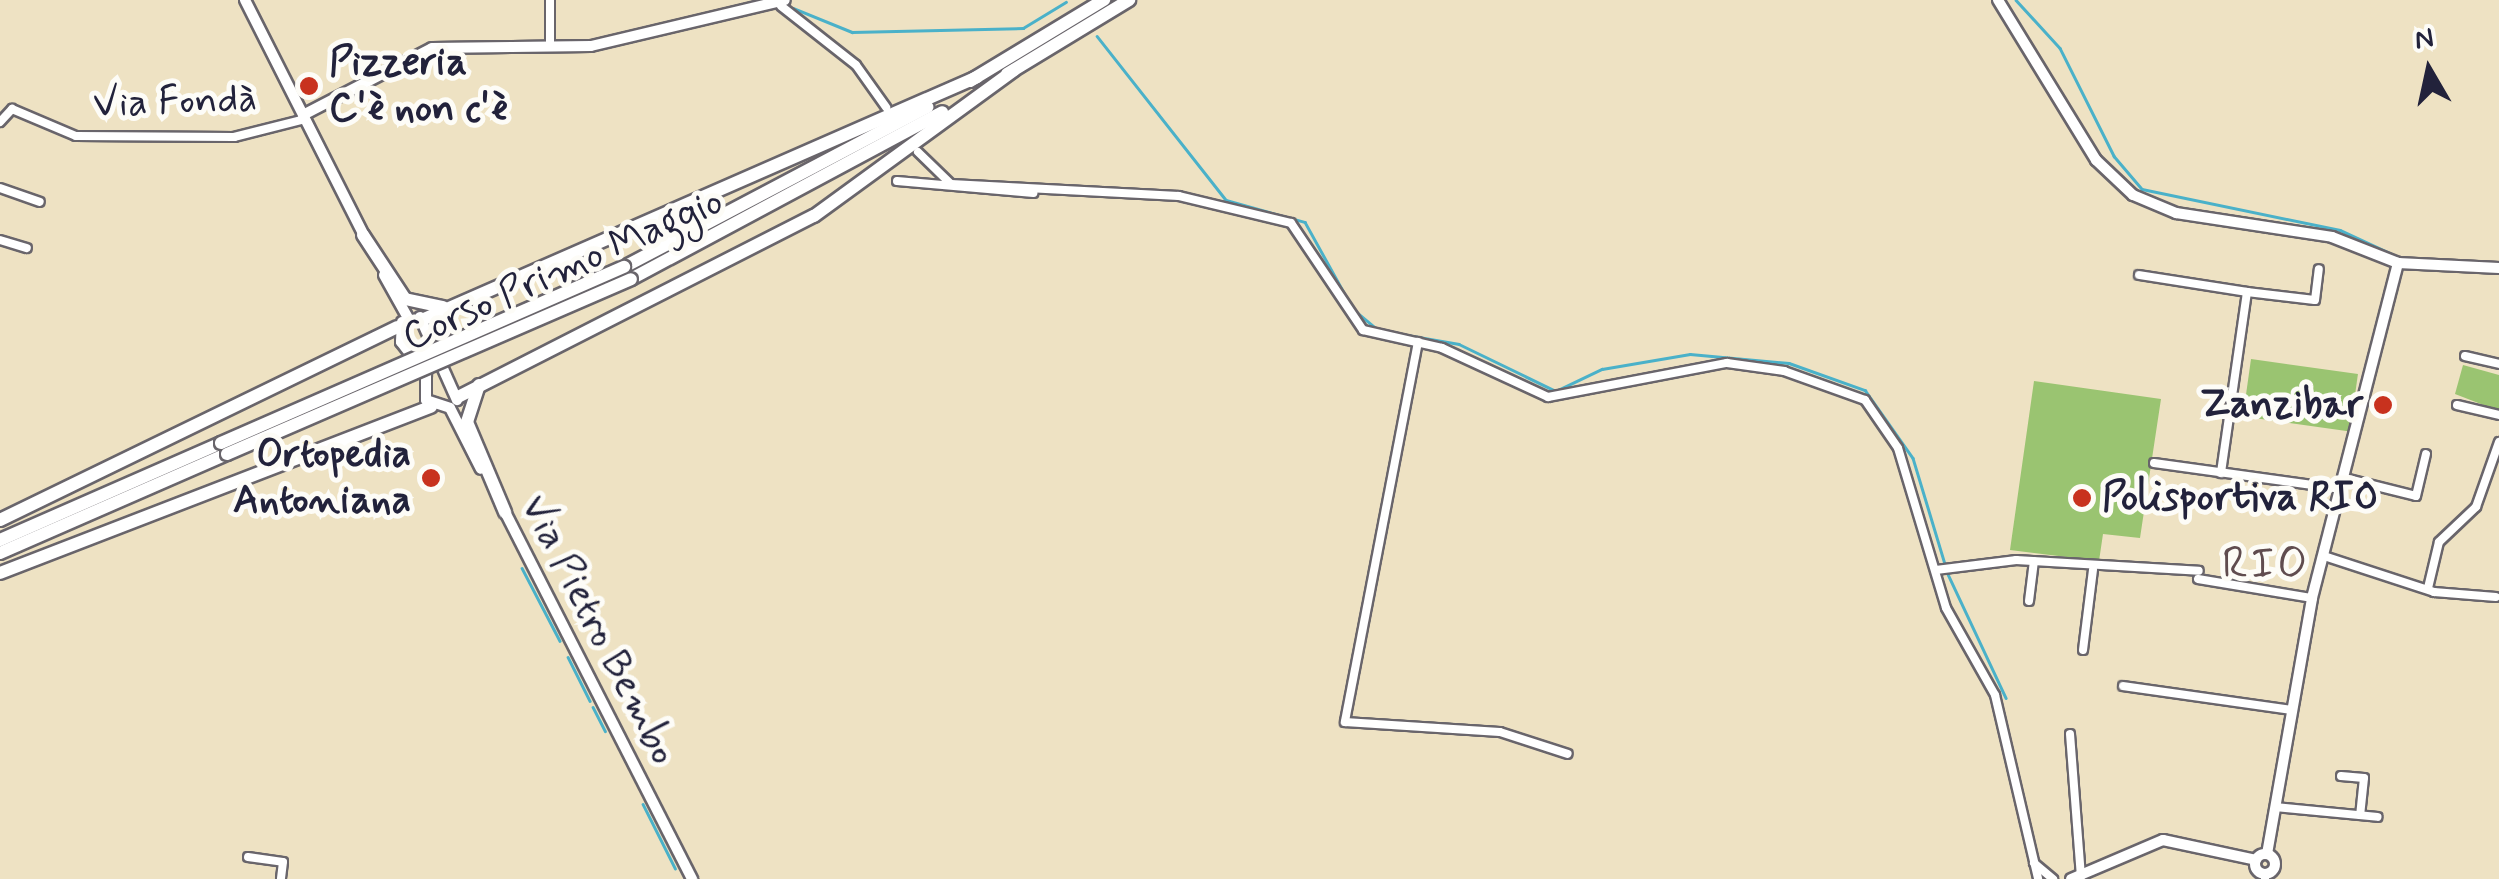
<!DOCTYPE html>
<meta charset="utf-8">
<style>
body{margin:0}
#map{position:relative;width:2499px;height:879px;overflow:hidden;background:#eee2c3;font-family:Mynerve,sans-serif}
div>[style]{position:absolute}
.green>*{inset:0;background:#9ac471;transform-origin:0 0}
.stream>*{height:2.5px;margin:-1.25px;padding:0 1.25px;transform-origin:1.25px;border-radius:1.25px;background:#4ab1c9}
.roads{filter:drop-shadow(2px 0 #69656b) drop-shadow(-2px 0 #69656b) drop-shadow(0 2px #69656b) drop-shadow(0 -2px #69656b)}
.street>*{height:8px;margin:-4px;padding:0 4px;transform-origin:4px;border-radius:4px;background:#fff}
.secondary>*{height:10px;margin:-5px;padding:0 5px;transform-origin:5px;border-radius:5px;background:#fff}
.secondary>.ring{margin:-5px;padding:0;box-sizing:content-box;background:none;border:10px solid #fff;border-radius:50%}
.highway>*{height:12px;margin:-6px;padding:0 6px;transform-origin:6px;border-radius:6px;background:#fff}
.bridges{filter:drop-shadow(2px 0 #69656b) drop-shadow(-2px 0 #69656b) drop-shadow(0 2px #69656b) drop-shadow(0 -2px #69656b)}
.highway-bridge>*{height:12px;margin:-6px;padding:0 6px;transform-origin:6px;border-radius:6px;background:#fff}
.dots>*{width:28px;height:28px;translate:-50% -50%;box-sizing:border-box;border:5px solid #fdfcf7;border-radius:50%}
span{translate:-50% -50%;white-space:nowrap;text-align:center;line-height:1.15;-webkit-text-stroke:10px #fdfcf7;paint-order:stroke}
.poi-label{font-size:40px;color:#22223b;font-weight:700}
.left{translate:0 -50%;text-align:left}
.right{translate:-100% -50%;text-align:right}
.street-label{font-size:40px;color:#22223b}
.quarter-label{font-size:45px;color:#604c4f;letter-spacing:2.5px}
.north{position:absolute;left:2379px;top:20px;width:100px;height:100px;-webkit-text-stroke:8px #fdfcf7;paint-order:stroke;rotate:351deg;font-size:28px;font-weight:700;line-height:40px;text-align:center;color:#22223b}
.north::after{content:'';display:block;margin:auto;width:35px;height:45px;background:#22223b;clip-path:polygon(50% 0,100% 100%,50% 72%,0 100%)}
</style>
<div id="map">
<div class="green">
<i style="left:2251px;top:359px;width:108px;height:58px;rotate:8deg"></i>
<i style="clip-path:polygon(2463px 365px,2499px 375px,2499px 411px,2455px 394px)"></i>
<i style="clip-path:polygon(2034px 381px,2161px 399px,2140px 538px,2103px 534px,2099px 561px,2010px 550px)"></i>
</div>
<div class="stream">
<i style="left:2016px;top:0;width:65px;rotate:47.5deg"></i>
<i style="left:2060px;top:48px;width:121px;rotate:63.4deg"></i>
<i style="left:2114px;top:156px;width:43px;rotate:49.7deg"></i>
<i style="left:2142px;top:189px;width:202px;rotate:11.7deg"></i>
<i style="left:2340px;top:230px;width:60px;rotate:24.8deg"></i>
<i style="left:793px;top:8px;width:64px;rotate:22.1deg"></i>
<i style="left:852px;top:32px;width:171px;rotate:-1.3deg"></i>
<i style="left:1023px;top:28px;width:50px;rotate:-31.2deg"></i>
<i style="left:1097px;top:36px;width:209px;rotate:51.8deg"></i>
<i style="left:1226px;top:200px;width:82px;rotate:15.6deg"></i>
<i style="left:1305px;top:222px;width:99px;rotate:61.1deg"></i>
<i style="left:1353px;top:309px;width:33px;rotate:40deg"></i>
<i style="left:1378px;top:330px;width:82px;rotate:9.8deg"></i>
<i style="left:1459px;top:344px;width:108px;rotate:25.9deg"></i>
<i style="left:1556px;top:391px;width:51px;rotate:-25.6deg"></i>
<i style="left:1602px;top:369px;width:89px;rotate:-9.7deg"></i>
<i style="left:1690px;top:354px;width:99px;rotate:5.2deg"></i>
<i style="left:1789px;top:363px;width:81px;rotate:19.6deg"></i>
<i style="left:1865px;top:390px;width:83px;rotate:54.8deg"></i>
<i style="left:1913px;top:458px;width:111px;rotate:73.2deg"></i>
<i style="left:522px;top:568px;width:82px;rotate:62.5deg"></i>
<i style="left:1947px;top:572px;width:139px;rotate:64.9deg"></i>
<i style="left:568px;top:657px;width:49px;rotate:63.4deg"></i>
<i style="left:593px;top:707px;width:27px;rotate:63deg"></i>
<i style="left:643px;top:804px;width:72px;rotate:63.4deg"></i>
</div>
<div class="roads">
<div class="street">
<i style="left:550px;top:0;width:46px;rotate:90deg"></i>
<i style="left:781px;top:6px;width:95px;rotate:38.2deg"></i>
<i style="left:856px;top:65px;width:52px;rotate:54.5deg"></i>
<i style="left:0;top:122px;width:18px;rotate:-47deg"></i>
<i style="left:12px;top:109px;width:69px;rotate:22.9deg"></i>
<i style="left:76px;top:136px;width:158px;rotate:0.4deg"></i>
<i style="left:234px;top:137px;width:73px;rotate:-14.2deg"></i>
<i style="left:918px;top:152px;width:46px;rotate:44.1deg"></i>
<i style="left:951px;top:184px;width:228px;rotate:3deg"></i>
<i style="left:1179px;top:196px;width:115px;rotate:13.6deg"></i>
<i style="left:1291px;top:223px;width:129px;rotate:56.1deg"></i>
<i style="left:1363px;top:330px;width:81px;rotate:12.8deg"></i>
<i style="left:1442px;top:348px;width:117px;rotate:24.8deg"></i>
<i style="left:1548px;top:397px;width:182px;rotate:-10.8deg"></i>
<i style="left:1727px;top:363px;width:58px;rotate:8deg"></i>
<i style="left:1784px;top:371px;width:86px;rotate:19.7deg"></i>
<i style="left:1865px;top:400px;width:58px;rotate:55.5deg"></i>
<i style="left:1898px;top:448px;width:167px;rotate:73.3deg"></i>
<i style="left:1946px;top:608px;width:100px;rotate:60.6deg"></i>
<i style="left:1995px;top:695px;width:189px;rotate:76.8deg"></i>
<i style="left:897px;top:181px;width:137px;rotate:5deg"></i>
<i style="left:0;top:188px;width:42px;rotate:19.3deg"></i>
<i style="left:0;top:240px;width:28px;rotate:17deg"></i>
<i style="left:2139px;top:275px;width:109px;rotate:8.9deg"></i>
<i style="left:2247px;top:292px;width:183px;rotate:98.2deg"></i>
<i style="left:2247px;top:292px;width:68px;rotate:6.7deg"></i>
<i style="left:2315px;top:300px;width:31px;rotate:-83deg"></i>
<i style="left:1418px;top:342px;width:387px;rotate:100.9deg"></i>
<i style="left:1345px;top:722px;width:155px;rotate:3.7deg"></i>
<i style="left:1500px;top:732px;width:71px;rotate:17.9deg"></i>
<i style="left:2465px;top:356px;width:35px;rotate:13deg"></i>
<i style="left:2457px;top:405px;width:43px;rotate:13.4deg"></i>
<i style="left:2154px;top:463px;width:189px;rotate:7.9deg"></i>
<i style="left:2344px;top:478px;width:74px;rotate:14deg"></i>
<i style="left:2416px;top:496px;width:43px;rotate:-76.6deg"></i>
<i style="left:2324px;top:556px;width:116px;rotate:18.1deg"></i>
<i style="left:2434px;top:592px;width:62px;rotate:4.6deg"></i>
<i style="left:1936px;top:570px;width:81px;rotate:-7.1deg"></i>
<i style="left:2016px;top:560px;width:183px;rotate:3.4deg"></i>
<i style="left:2198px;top:579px;width:116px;rotate:9.5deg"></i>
<i style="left:2428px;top:588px;width:47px;rotate:-76.6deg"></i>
<i style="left:2439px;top:542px;width:51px;rotate:-43.4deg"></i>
<i style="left:2476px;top:507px;width:69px;rotate:-70.5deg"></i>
<i style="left:2029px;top:601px;width:40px;rotate:-82.9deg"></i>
<i style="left:2083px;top:650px;width:81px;rotate:-82.9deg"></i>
<i style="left:2123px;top:686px;width:170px;rotate:8.1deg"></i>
<i style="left:2070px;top:734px;width:143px;rotate:85.6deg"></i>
<i style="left:2341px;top:776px;width:23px;rotate:5deg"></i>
<i style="left:2364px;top:778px;width:37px;rotate:96deg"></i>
<i style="left:2275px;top:807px;width:103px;rotate:5.5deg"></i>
<i style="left:248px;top:857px;width:35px;rotate:8deg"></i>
<i style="left:283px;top:862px;width:17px;rotate:97deg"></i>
<i style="left:2034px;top:863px;width:25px;rotate:40deg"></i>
<i style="left:2265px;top:879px;width:6px;rotate:-90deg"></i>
</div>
<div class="secondary">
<i style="left:245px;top:0;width:267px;rotate:63.2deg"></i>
<i style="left:1998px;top:0;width:188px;rotate:58.5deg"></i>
<i style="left:2096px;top:160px;width:51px;rotate:43.4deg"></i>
<i style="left:2133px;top:195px;width:47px;rotate:22.7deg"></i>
<i style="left:2176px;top:213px;width:158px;rotate:8.7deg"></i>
<i style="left:2332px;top:237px;width:71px;rotate:21.5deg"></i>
<i style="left:303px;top:115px;width:145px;rotate:-27.4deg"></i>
<i style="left:432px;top:48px;width:159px;rotate:-0.7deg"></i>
<i style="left:591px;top:46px;width:199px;rotate:-13.3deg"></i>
<i style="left:2398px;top:263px;width:101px;rotate:2.8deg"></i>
<i style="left:384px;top:275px;width:49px;rotate:60.8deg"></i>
<i style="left:420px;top:317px;width:91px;rotate:66deg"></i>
<i style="left:402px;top:322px;width:20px;rotate:93deg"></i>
<i style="left:401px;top:342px;width:41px;rotate:52deg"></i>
<i style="left:426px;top:374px;width:26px;rotate:90deg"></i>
<i style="left:426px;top:400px;width:25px;rotate:18deg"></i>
<i style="left:450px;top:408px;width:68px;rotate:63.1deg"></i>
<i style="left:502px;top:506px;width:419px;rotate:63deg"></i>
<i style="left:2267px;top:854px;width:260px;rotate:-80deg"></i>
<i style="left:2312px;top:598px;width:346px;rotate:-75.6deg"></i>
<i class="ring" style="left:2255px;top:854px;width:10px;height:10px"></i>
<i style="left:2071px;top:879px;width:100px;rotate:-23deg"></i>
<i style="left:2163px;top:840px;width:95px;rotate:12.1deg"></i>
</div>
<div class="highway">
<i style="left:1007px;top:74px;width:143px;rotate:-31.2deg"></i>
<i style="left:970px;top:81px;width:157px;rotate:-31.2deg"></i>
<i style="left:363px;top:235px;width:77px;rotate:56.7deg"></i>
<i style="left:405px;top:299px;width:39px;rotate:12deg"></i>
<i style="left:624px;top:267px;width:343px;rotate:-27.8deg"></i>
<i style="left:631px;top:279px;width:353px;rotate:-28.2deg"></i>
<i style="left:424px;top:319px;width:604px;rotate:-23.63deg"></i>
<i style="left:479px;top:385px;width:39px;rotate:108deg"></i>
<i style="left:467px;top:422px;width:98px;rotate:67.1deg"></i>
<i style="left:458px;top:397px;width:399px;rotate:-27deg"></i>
<i style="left:814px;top:216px;width:248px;rotate:-36.1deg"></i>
<i style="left:0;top:520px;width:442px;rotate:-25.9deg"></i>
<i style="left:0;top:540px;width:241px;rotate:-23.7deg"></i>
<i style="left:0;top:553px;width:248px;rotate:-23.6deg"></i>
<i style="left:0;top:573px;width:462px;rotate:-21.1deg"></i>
</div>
</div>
<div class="bridges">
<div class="highway-bridge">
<i style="left:221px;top:443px;width:440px;rotate:-23.6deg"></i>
<i style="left:227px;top:454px;width:440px;rotate:-23.4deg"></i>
</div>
</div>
<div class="dots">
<i style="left:309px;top:86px;background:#c8321e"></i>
<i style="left:2383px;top:405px;background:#c8321e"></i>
<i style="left:431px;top:478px;background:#c8321e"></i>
<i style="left:2082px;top:498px;background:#c8321e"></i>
</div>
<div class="poi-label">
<span class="left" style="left:329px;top:86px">Pizzeria<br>C'è non c'è</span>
<span class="right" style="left:2363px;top:405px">Zanzibar</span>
<span class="right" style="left:411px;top:478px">Ortopedia<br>Antoniana</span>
<span class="left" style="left:2102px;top:498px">Polisportiva RIO</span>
</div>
<div class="street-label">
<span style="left:175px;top:102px;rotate:-2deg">Via Fondà</span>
<span style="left:563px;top:270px;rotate:-24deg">Corso Primo Maggio</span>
<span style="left:598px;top:630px;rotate:63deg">Via Pietro Bembo</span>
</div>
<div class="quarter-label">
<span style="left:2266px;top:565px">RIO</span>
</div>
<div class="north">N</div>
</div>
